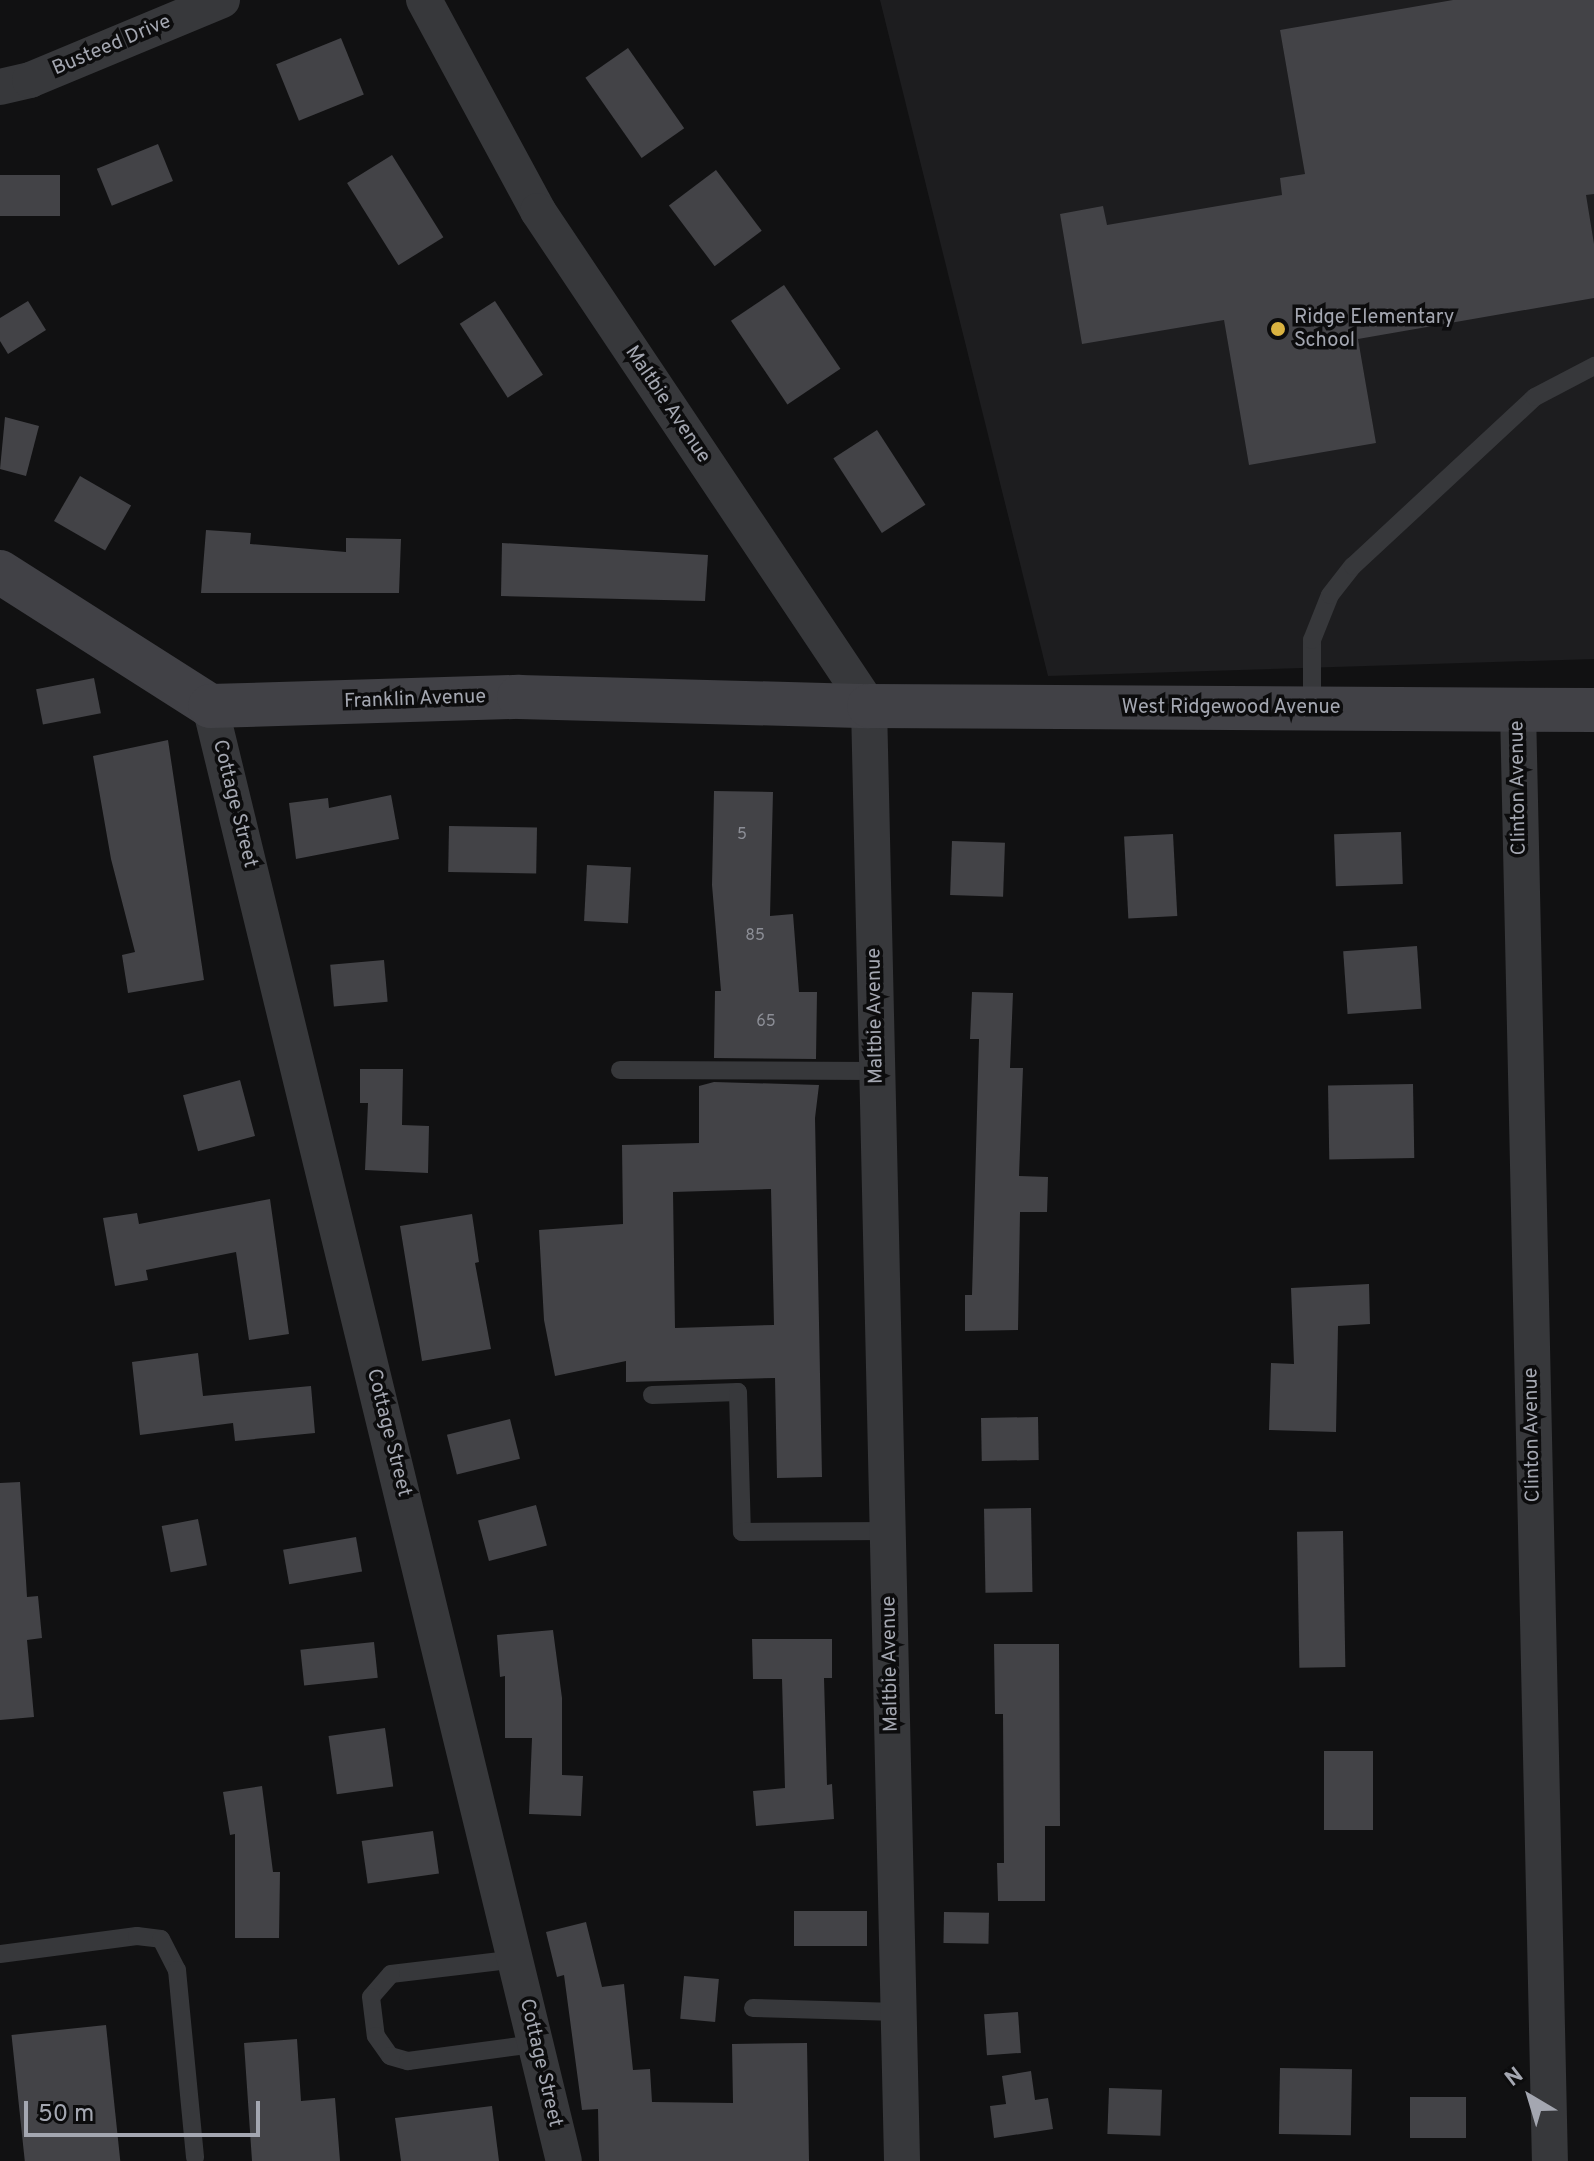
<!DOCTYPE html>
<style>
body{margin:0}
#map{position:relative;width:1594px;height:2161px;overflow:hidden;background:#111112;font-family:Overpass,sans-serif}
div>[style]{position:absolute}
.built>*{inset:0;background:#1d1d1f}
.building>*{inset:0;background:#434347;transform-origin:0 0}
.lane>*{height:18px;margin:-9px;padding:0 9px;transform-origin:9px;border-radius:9px;background:#37383b}
.street>*{height:36px;margin:-18px;padding:0 18px;transform-origin:18px;border-radius:18px;background:#37383b}
.secondary>*{height:44px;margin:-22px;padding:0 22px;transform-origin:22px;border-radius:22px;background:#414146}
.dots>*{width:22px;height:22px;translate:-50% -50%;box-sizing:border-box;border:4px solid #0c0c0d;border-radius:50%}
span{translate:-50% -50%;white-space:nowrap;text-align:center;line-height:1.15;-webkit-text-stroke:7px #0c0c0d;paint-order:stroke}
.number-label{font-size:16px;color:#8c8e96}
.number-label span{-webkit-text-stroke-width:0}
.street-label{font-size:20px;color:#a4a7b1}
.poi-label{font-size:20px;color:#a4a7b1}
.left{translate:0 -50%;text-align:left}
.north{position:absolute;left:1490px;top:2057px;width:80px;height:80px;-webkit-text-stroke:6px #0c0c0d;paint-order:stroke;rotate:322deg;font-size:22px;font-weight:700;line-height:32px;text-align:center;color:#a4a7b1}
.north::after{content:'';display:block;margin:auto;width:28px;height:36px;background:#a4a7b1;clip-path:polygon(50% 0,100% 100%,50% 72%,0 100%)}
.scale{position:absolute;left:24px;top:2101px;width:236px;height:36px;box-sizing:border-box;border:4px solid #a4a7b1;border-top:0;padding-left:10px;font-size:24px;line-height:28px;white-space:nowrap;color:#a4a7b1;-webkit-text-stroke:6px #0c0c0d;paint-order:stroke}
</style>
<div id="map">
<div class="built">
<i style="clip-path:polygon(880px 0,1594px 0,1594px 659px,1048px 676px)"></i>
</div>
<div class="building">
<i style="clip-path:polygon(1453px 0,1594px 0,1594px 194px,1586px 195px,1594px 244px,1594px 298px,1358px 339px,1376px 443px,1249px 465px,1224px 320px,1082px 344px,1060px 214px,1103px 206px,1107px 225px,1282px 195px,1280px 178px,1305px 174px,1280px 30px)"></i>
<i style="left:341px;top:38px;width:61px;height:70px;rotate:68deg"></i>
<i style="left:628px;top:48px;width:98px;height:52px;rotate:55deg"></i>
<i style="left:158px;top:144px;width:40px;height:66px;rotate:68deg"></i>
<i style="left:392px;top:155px;width:97px;height:53px;rotate:58deg"></i>
<i style="left:716px;top:170px;width:76px;height:59px;rotate:53deg"></i>
<i style="left:60px;top:175px;width:41px;height:60px;rotate:90deg"></i>
<i style="left:784px;top:285px;width:101px;height:64px;rotate:56deg"></i>
<i style="clip-path:polygon(28px 301px,46px 330px,8px 354px,0 341px,0 318px)"></i>
<i style="left:495px;top:301px;width:88px;height:42px;rotate:57deg"></i>
<i style="clip-path:polygon(5px 417px,39px 426px,26px 476px,0 469px)"></i>
<i style="left:877px;top:430px;width:89px;height:52px;rotate:57deg"></i>
<i style="left:80px;top:476px;width:59px;height:52px;rotate:30deg"></i>
<i style="clip-path:polygon(206px 530px,251px 533px,250px 544px,346px 552px,346px 538px,401px 539px,399px 593px,201px 593px)"></i>
<i style="clip-path:polygon(502px 543px,708px 555px,705px 601px,501px 596px)"></i>
<i style="left:94px;top:678px;width:36px;height:59px;rotate:79deg"></i>
<i style="clip-path:polygon(168px 740px,204px 980px,128px 993px,122px 955px,135px 952px,111px 859px,93px 756px)"></i>
<i style="clip-path:polygon(714px 791px,773px 792px,770px 916px,793px 914px,799px 992px,817px 992px,816px 1059px,714px 1058px,715px 991px,721px 991px,712px 885px)"></i>
<i style="clip-path:polygon(391px 795px,399px 839px,296px 859px,289px 803px,328px 798px,329px 808px)"></i>
<i style="left:449px;top:826px;width:88px;height:46px;rotate:1deg"></i>
<i style="left:1401px;top:832px;width:52px;height:67px;rotate:88deg"></i>
<i style="left:1173px;top:834px;width:82px;height:49px;rotate:87deg"></i>
<i style="left:952px;top:841px;width:53px;height:54px;rotate:2deg"></i>
<i style="left:587px;top:865px;width:44px;height:56px;rotate:3deg"></i>
<i style="left:1417px;top:946px;width:63px;height:74px;rotate:86deg"></i>
<i style="left:384px;top:960px;width:42px;height:54px;rotate:85deg"></i>
<i style="clip-path:polygon(972px 992px,1013px 993px,1010px 1068px,1023px 1068px,1019px 1176px,1048px 1177px,1047px 1212px,1020px 1212px,1018px 1330px,965px 1331px,965px 1295px,972px 1295px,979px 1039px,970px 1039px)"></i>
<i style="clip-path:polygon(360px 1069px,403px 1069px,402px 1125px,429px 1126px,428px 1173px,365px 1170px,368px 1103px,360px 1103px)"></i>
<i style="left:240px;top:1080px;width:58px;height:59px;rotate:75deg"></i>
<i style="clip-path:polygon(evenodd,714px 1082px,819px 1085px,815px 1118px,822px 1477px,777px 1478px,775px 1378px,626px 1382px,626px 1361px,555px 1376px,544px 1320px,539px 1230px,623px 1224px,622px 1145px,699px 1143px,699px 1086px,714px 1082px,771px 1189px,774px 1325px,675px 1328px,673px 1192px,771px 1189px)"></i>
<i style="left:1413px;top:1084px;width:74px;height:85px;rotate:89deg"></i>
<i style="clip-path:polygon(270px 1199px,289px 1334px,249px 1340px,236px 1252px,146px 1270px,148px 1280px,115px 1286px,103px 1218px,137px 1213px,139px 1224px)"></i>
<i style="clip-path:polygon(472px 1214px,479px 1262px,475px 1263px,491px 1349px,422px 1361px,400px 1226px)"></i>
<i style="clip-path:polygon(1369px 1284px,1370px 1324px,1338px 1326px,1336px 1432px,1269px 1430px,1271px 1363px,1294px 1364px,1291px 1288px)"></i>
<i style="clip-path:polygon(198px 1353px,203px 1396px,311px 1386px,315px 1433px,235px 1441px,233px 1423px,140px 1435px,132px 1362px)"></i>
<i style="left:1038px;top:1417px;width:43px;height:57px;rotate:89deg"></i>
<i style="left:510px;top:1419px;width:41px;height:65px;rotate:76deg"></i>
<i style="clip-path:polygon(20px 1482px,27px 1597px,38px 1596px,42px 1638px,27px 1640px,34px 1717px,0 1720px,0 1483px)"></i>
<i style="left:536px;top:1505px;width:42px;height:60px;rotate:75deg"></i>
<i style="left:1031px;top:1508px;width:84px;height:47px;rotate:89deg"></i>
<i style="left:198px;top:1519px;width:47px;height:37px;rotate:79deg"></i>
<i style="left:1343px;top:1531px;width:136px;height:46px;rotate:89deg"></i>
<i style="left:356px;top:1537px;width:35px;height:74px;rotate:80deg"></i>
<i style="clip-path:polygon(553px 1630px,562px 1698px,562px 1775px,583px 1776px,581px 1816px,529px 1814px,532px 1738px,505px 1738px,505px 1676px,500px 1677px,497px 1635px)"></i>
<i style="clip-path:polygon(752px 1639px,832px 1639px,832px 1678px,824px 1678px,827px 1785px,832px 1784px,834px 1819px,756px 1826px,753px 1791px,785px 1788px,782px 1679px,753px 1679px)"></i>
<i style="left:374px;top:1642px;width:36px;height:74px;rotate:84deg"></i>
<i style="clip-path:polygon(994px 1644px,1059px 1644px,1060px 1826px,1045px 1826px,1045px 1901px,998px 1901px,997px 1863px,1004px 1863px,1003px 1714px,995px 1714px)"></i>
<i style="left:385px;top:1728px;width:59px;height:57px;rotate:82deg"></i>
<i style="left:1324px;top:1751px;width:49px;height:79px"></i>
<i style="clip-path:polygon(262px 1786px,273px 1872px,280px 1872px,279px 1938px,235px 1938px,235px 1834px,230px 1835px,223px 1792px)"></i>
<i style="left:433px;top:1831px;width:43px;height:72px;rotate:82deg"></i>
<i style="left:867px;top:1911px;width:35px;height:73px;rotate:90deg"></i>
<i style="left:944px;top:1912px;width:45px;height:31px;rotate:1deg"></i>
<i style="clip-path:polygon(586px 1922px,602px 1987px,624px 1984px,633px 2070px,650px 2069px,652px 2102px,733px 2103px,732px 2044px,807px 2043px,809px 2161px,599px 2161px,598px 2109px,582px 2110px,564px 1975px,557px 1977px,546px 1932px)"></i>
<i style="left:684px;top:1976px;width:35px;height:43px;rotate:5deg"></i>
<i style="left:1018px;top:2012px;width:41px;height:34px;rotate:86deg"></i>
<i style="left:106px;top:2025px;width:137px;height:95px;rotate:84deg"></i>
<i style="clip-path:polygon(297px 2039px,301px 2101px,335px 2098px,340px 2161px,252px 2161px,244px 2043px)"></i>
<i style="left:1280px;top:2068px;width:72px;height:66px;rotate:1deg"></i>
<i style="clip-path:polygon(1031px 2071px,1035px 2100px,1048px 2098px,1053px 2129px,994px 2138px,990px 2106px,1006px 2104px,1002px 2076px)"></i>
<i style="left:1109px;top:2088px;width:53px;height:46px;rotate:2deg"></i>
<i style="left:1410px;top:2097px;width:56px;height:41px"></i>
<i style="clip-path:polygon(492px 2106px,499px 2161px,401px 2161px,395px 2118px)"></i>
</div>
<div class="lane">
<i style="left:1312px;top:708px;width:68px;rotate:-90deg"></i>
<i style="left:1312px;top:640px;width:48px;rotate:-68.2deg"></i>
<i style="left:1330px;top:595px;width:37px;rotate:-52deg"></i>
<i style="left:1353px;top:566px;width:248px;rotate:-42.9deg"></i>
<i style="left:1535px;top:397px;width:67px;rotate:-27.7deg"></i>
<i style="left:620px;top:1070px;width:257px;rotate:0.2deg"></i>
<i style="left:652px;top:1395px;width:86px;rotate:-2deg"></i>
<i style="left:738px;top:1392px;width:140px;rotate:88.4deg"></i>
<i style="left:742px;top:1532px;width:146px;rotate:-0.4deg"></i>
<i style="left:0;top:1954px;width:138px;rotate:-7.5deg"></i>
<i style="left:137px;top:1936px;width:24px;rotate:7deg"></i>
<i style="left:161px;top:1939px;width:35px;rotate:63deg"></i>
<i style="left:177px;top:1970px;width:188px;rotate:84.5deg"></i>
<i style="left:517px;top:1959px;width:127px;rotate:173.2deg"></i>
<i style="left:391px;top:1974px;width:30px;rotate:131deg"></i>
<i style="left:371px;top:1997px;width:39px;rotate:83deg"></i>
<i style="left:376px;top:2036px;width:24px;rotate:55deg"></i>
<i style="left:390px;top:2056px;width:19px;rotate:16deg"></i>
<i style="left:408px;top:2061px;width:127px;rotate:-7.7deg"></i>
<i style="left:753px;top:2008px;width:145px;rotate:1.6deg"></i>
</div>
<div class="street">
<i style="left:424px;top:0;width:240px;rotate:61.6deg"></i>
<i style="left:538px;top:211px;width:595px;rotate:56.23deg"></i>
<i style="left:869px;top:706px;width:1455px;rotate:88.7deg"></i>
<i style="left:0;top:87px;width:31px;rotate:-13deg"></i>
<i style="left:30px;top:80px;width:208px;rotate:-22.6deg"></i>
<i style="left:210px;top:706px;width:1497px;rotate:76.33deg"></i>
<i style="left:1518px;top:710px;width:1451px;rotate:88.74deg"></i>
</div>
<div class="secondary">
<i style="left:0;top:572px;width:249px;rotate:32.5deg"></i>
<i style="left:210px;top:706px;width:309px;rotate:-1.7deg"></i>
<i style="left:519px;top:697px;width:350px;rotate:1.5deg"></i>
<i style="left:869px;top:706px;width:725px;rotate:0.32deg"></i>
</div>
<div class="dots">
<i style="left:1278px;top:329px;background:#dab341"></i>
</div>
<div class="number-label">
<span style="left:742px;top:835px">5</span>
<span style="left:755px;top:936px">85</span>
<span style="left:766px;top:1022px">65</span>
</div>
<div class="street-label">
<span style="left:112px;top:46px;rotate:-23deg">Busteed Drive</span>
<span style="left:667px;top:405px;rotate:56deg">Maltbie Avenue</span>
<span style="left:415px;top:700px;rotate:-2deg">Franklin Avenue</span>
<span style="left:1231px;top:708px">West Ridgewood Avenue</span>
<span style="left:1519px;top:788px;rotate:-91deg">Clinton Avenue</span>
<span style="left:234px;top:804px;rotate:76deg">Cottage Street</span>
<span style="left:876px;top:1016px;rotate:-91deg">Maltbie Avenue</span>
<span style="left:388px;top:1433px;rotate:76deg">Cottage Street</span>
<span style="left:1533px;top:1435px;rotate:-91deg">Clinton Avenue</span>
<span style="left:891px;top:1664px;rotate:-91deg">Maltbie Avenue</span>
<span style="left:540px;top:2063px;rotate:77deg">Cottage Street</span>
</div>
<div class="poi-label">
<span class="left" style="left:1294px;top:330px">Ridge Elementary<br>School</span>
</div>
<div class="north">N</div>
<div class="scale">50 m</div>
</div>
